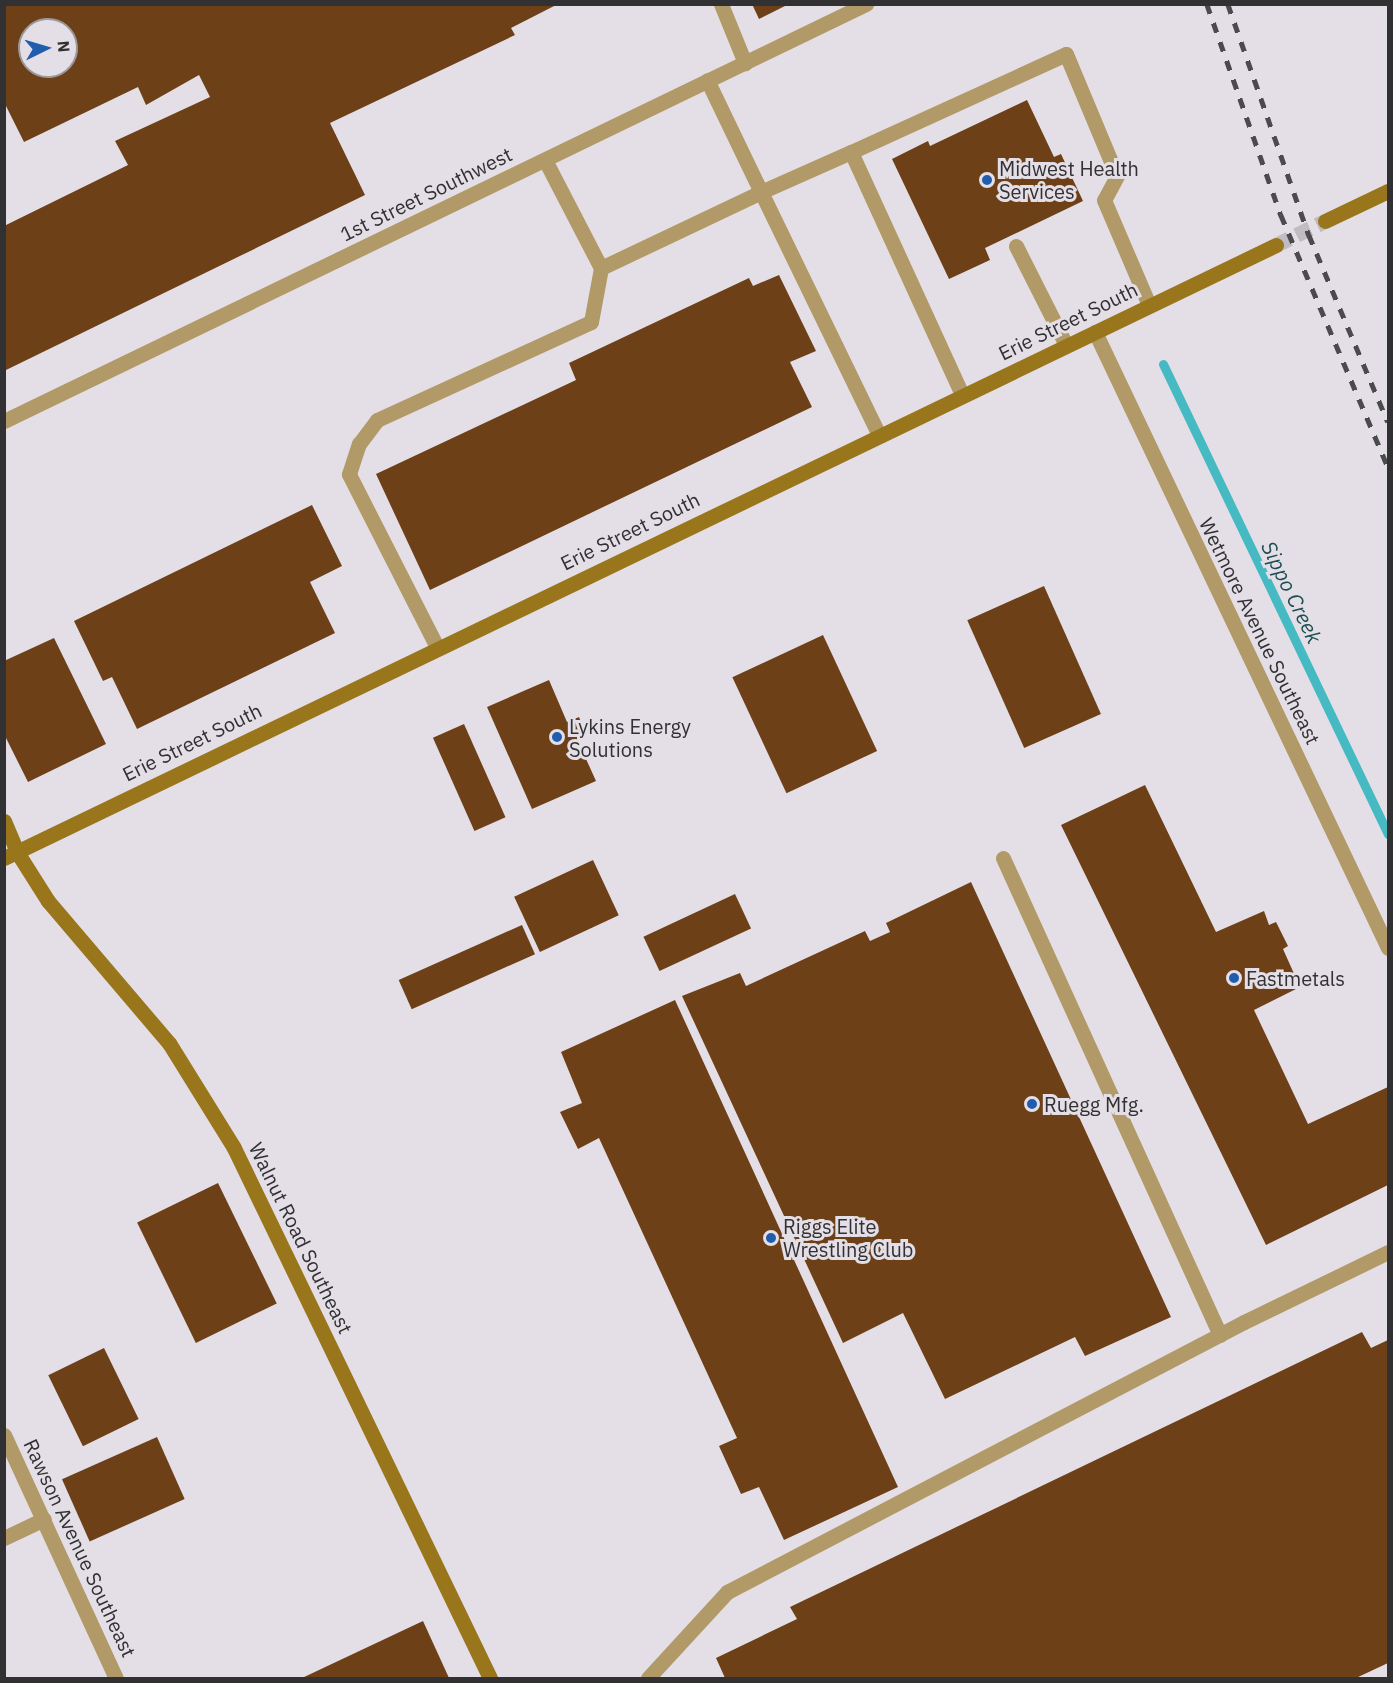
<!DOCTYPE html>
<style>
body{margin:0}
#map{position:relative;width:1393px;height:1683px;overflow:hidden;background:#e4dfe6;font-family:"IBM Plex Sans",sans-serif}
div>[style]{position:absolute}
.stream>*{height:9px;margin:-4.5px;padding:0 4.5px;transform-origin:4.5px;border-radius:4.5px;background:#46bac3}
.building>*{inset:0;background:#6d4018;transform-origin:0 0}
.secondary-tunnel>*{height:15px;margin-top:-7.5px;transform-origin:0;background:repeating-linear-gradient(90deg,#c0bcc2 0 15px,transparent 0 23px)}
.service>*{height:15px;margin:-7.5px;padding:0 7.5px;transform-origin:7.5px;border-radius:7.5px;background:#b19a67}
.minor>*{height:15px;margin:-7.5px;padding:0 7.5px;transform-origin:7.5px;border-radius:7.5px;background:#b19a67}
.secondary>*{height:15px;margin:-7.5px;padding:0 7.5px;transform-origin:7.5px;border-radius:7.5px;background:#99761b}
.rail>*{height:4.5px;margin-top:-2.25px;transform-origin:0;background:repeating-linear-gradient(90deg,#4b4a4c 0 10px,transparent 0 20px)}
.dots>*{width:16px;height:16px;translate:-50% -50%;box-sizing:border-box;border:3px solid #e4dfe6;border-radius:50%}
span{translate:-50% -50%;white-space:nowrap;text-align:center;line-height:1.15;-webkit-text-stroke:6px #e4dfe6;paint-order:stroke}
.poi-label{font-size:20px;color:#313032}
.left{translate:0 -50%;text-align:left}
.street-label{font-size:20px;color:#313032}
.water-label{font-size:21px;color:#1c4e52;font-style:italic}
.frame{position:absolute;inset:0;border:6px solid #313032;pointer-events:none}
.north{position:absolute;left:18px;top:18px;width:60px;height:60px;box-sizing:border-box;background:#e4dfe6;border:2px solid #9c999e;border-radius:50%;rotate:85deg;font-size:16px;font-weight:700;line-height:24px;text-align:center;color:#313032}
.north::after{content:'';display:block;margin:auto;width:21px;height:27px;background:#205dae;clip-path:polygon(50% 0,100% 100%,50% 72%,0 100%)}
</style>
<div id="map">
<div class="stream">
<i style="left:1163px;top:364px;width:521px;rotate:64.42deg"></i>
</div>
<div class="building">
<i style="clip-path:polygon(evenodd,4px 4px,558px 4px,511px 28px,515px 35px,330px 123px,365px 195px,4px 371px,4px 226px,128px 165px,115px 141px,210px 97px,199px 75px,146px 105px,138px 87px,24px 142px,4px 102px,4px 4px,30px 30px,66px 30px,66px 66px,30px 66px,30px 30px)"></i>
<i style="clip-path:polygon(752px 4px,789px 4px,759px 19px)"></i>
<i style="clip-path:polygon(1027px 100px,1054px 157px,1061px 154px,1083px 201px,985px 248px,990px 260px,949px 279px,892px 159px,928px 141px,930px 146px)"></i>
<i style="clip-path:polygon(779px 275px,816px 351px,790px 362px,812px 407px,430px 590px,376px 474px,576px 380px,569px 363px,749px 278px,753px 286px)"></i>
<i style="clip-path:polygon(312px 505px,342px 566px,310px 582px,335px 633px,137px 729px,112px 677px,103px 681px,74px 621px)"></i>
<i style="left:1044px;top:586px;width:140px;height:84px;rotate:66deg"></i>
<i style="left:823px;top:635px;width:128px;height:100px;rotate:65deg"></i>
<i style="clip-path:polygon(54px 638px,106px 744px,28px 782px,4px 734px,4px 661px)"></i>
<i style="clip-path:polygon(549px 680px,567px 722px,579px 717px,586px 735px,577px 739px,596px 781px,532px 809px,487px 707px)"></i>
<i style="left:464px;top:724px;width:102px;height:34px;rotate:66deg"></i>
<i style="clip-path:polygon(1145px 785px,1216px 932px,1264px 911px,1269px 925px,1276px 922px,1288px 946px,1283px 949px,1300px 987px,1254px 1010px,1308px 1124px,1388px 1087px,1388px 1185px,1266px 1245px,1061px 825px)"></i>
<i style="left:593px;top:860px;width:61px;height:87px;rotate:65deg"></i>
<i style="clip-path:polygon(971px 882px,1171px 1317px,1085px 1356px,1075px 1337px,945px 1399px,903px 1313px,843px 1343px,682px 996px,740px 973px,746px 986px,865px 931px,870px 941px,890px 932px,886px 923px)"></i>
<i style="left:735px;top:894px;width:38px;height:101px;rotate:65deg"></i>
<i style="left:522px;top:925px;width:32px;height:135px;rotate:66deg"></i>
<i style="clip-path:polygon(675px 1000px,898px 1487px,784px 1540px,759px 1487px,741px 1494px,719px 1446px,737px 1438px,599px 1138px,578px 1149px,560px 1112px,582px 1103px,561px 1052px)"></i>
<i style="left:218px;top:1183px;width:134px;height:90px;rotate:64deg"></i>
<i style="clip-path:polygon(1362px 1332px,1371px 1348px,1388px 1340px,1388px 1663px,1356px 1678px,725px 1678px,716px 1658px,797px 1619px,790px 1607px)"></i>
<i style="left:104px;top:1348px;width:79px;height:62px;rotate:64deg"></i>
<i style="left:157px;top:1437px;width:68px;height:104px;rotate:66deg"></i>
<i style="clip-path:polygon(423px 1621px,449px 1678px,302px 1678px)"></i>
</div>
<div class="secondary-tunnel">
<i style="left:1276px;top:245px;width:55px;rotate:-26.1deg"></i>
</div>
<div class="service">
<i style="left:721px;top:4px;width:64px;rotate:67.9deg"></i>
<i style="left:851px;top:152px;width:236px;rotate:-24.5deg"></i>
<i style="left:1066px;top:54px;width:132px;rotate:67.3deg"></i>
<i style="left:1117px;top:176px;width:27px;rotate:118deg"></i>
<i style="left:1104px;top:200px;width:114px;rotate:66.8deg"></i>
<i style="left:545px;top:160px;width:122px;rotate:62.6deg"></i>
<i style="left:601px;top:268px;width:177px;rotate:-25.4deg"></i>
<i style="left:761px;top:192px;width:124px;rotate:-115.7deg"></i>
<i style="left:1016px;top:246px;width:111px;rotate:63.2deg"></i>
<i style="left:879px;top:435px;width:270px;rotate:-115.9deg"></i>
<i style="left:761px;top:192px;width:98px;rotate:-24deg"></i>
<i style="left:851px;top:152px;width:267px;rotate:65.4deg"></i>
<i style="left:437px;top:647px;width:194px;rotate:-117deg"></i>
<i style="left:349px;top:474px;width:32px;rotate:-72deg"></i>
<i style="left:359px;top:444px;width:30px;rotate:-53deg"></i>
<i style="left:377px;top:420px;width:235px;rotate:-24.6deg"></i>
<i style="left:591px;top:322px;width:55px;rotate:-79.5deg"></i>
<i style="left:1003px;top:858px;width:524px;rotate:65.54deg"></i>
<i style="left:648px;top:1678px;width:117px;rotate:-47.4deg"></i>
<i style="left:727px;top:1592px;width:583px;rotate:-27.58deg"></i>
<i style="left:1244px;top:1322px;width:160px;rotate:-25.9deg"></i>
</div>
<div class="minor">
<i style="left:1095px;top:332px;width:682px;rotate:64.56deg"></i>
<i style="left:4px;top:421px;width:958px;rotate:-25.82deg"></i>
<i style="left:4px;top:1435px;width:268px;rotate:65.3deg"></i>
<i style="left:4px;top:1538px;width:44px;rotate:-25.4deg"></i>
</div>
<div class="secondary">
<i style="left:1325px;top:221px;width:70px;rotate:-25.5deg"></i>
<i style="left:4px;top:821px;width:34px;rotate:67deg"></i>
<i style="left:17px;top:852px;width:58px;rotate:57.7deg"></i>
<i style="left:48px;top:901px;width:187px;rotate:49.6deg"></i>
<i style="left:169px;top:1043px;width:123px;rotate:58.2deg"></i>
<i style="left:234px;top:1148px;width:589px;rotate:64.22deg"></i>
<i style="left:4px;top:858px;width:1412px;rotate:-25.73deg"></i>
</div>
<div class="rail">
<i style="left:1207px;top:4px;width:224px;rotate:70.7deg"></i>
<i style="left:1281px;top:215px;width:274px;rotate:67deg"></i>
<i style="left:1228px;top:4px;width:245px;rotate:70.7deg"></i>
<i style="left:1309px;top:235px;width:203px;rotate:67.1deg"></i>
</div>
<div class="dots">
<i style="left:987px;top:180px;background:#205dae"></i>
<i style="left:557px;top:737px;background:#205dae"></i>
<i style="left:1234px;top:978px;background:#205dae"></i>
<i style="left:1032px;top:1104px;background:#205dae"></i>
<i style="left:771px;top:1238px;background:#205dae"></i>
</div>
<div class="poi-label">
<span class="left" style="left:999px;top:180px">Midwest Health<br>Services</span>
<span class="left" style="left:569px;top:738px">Lykins Energy<br>Solutions</span>
<span class="left" style="left:1246px;top:978px">Fastmetals</span>
<span class="left" style="left:1044px;top:1104px">Ruegg Mfg.</span>
<span class="left" style="left:783px;top:1238px">Riggs Elite<br>Wrestling Club</span>
</div>
<div class="street-label">
<span style="left:426px;top:194px;rotate:-26deg">1st Street Southwest</span>
<span style="left:1068px;top:321px;rotate:-26deg">Erie Street South</span>
<span style="left:630px;top:531px;rotate:-26deg">Erie Street South</span>
<span style="left:1260px;top:631px;rotate:64deg">Wetmore Avenue Southeast</span>
<span style="left:192px;top:742px;rotate:-26deg">Erie Street South</span>
<span style="left:301px;top:1238px;rotate:64deg">Walnut Road Southeast</span>
<span style="left:80px;top:1548px;rotate:65deg">Rawson Avenue Southeast</span>
</div>
<div class="water-label">
<span style="left:1292px;top:592px;rotate:64deg">Sippo Creek</span>
</div>
<div class="frame"></div>
<div class="north">N</div>
</div>
